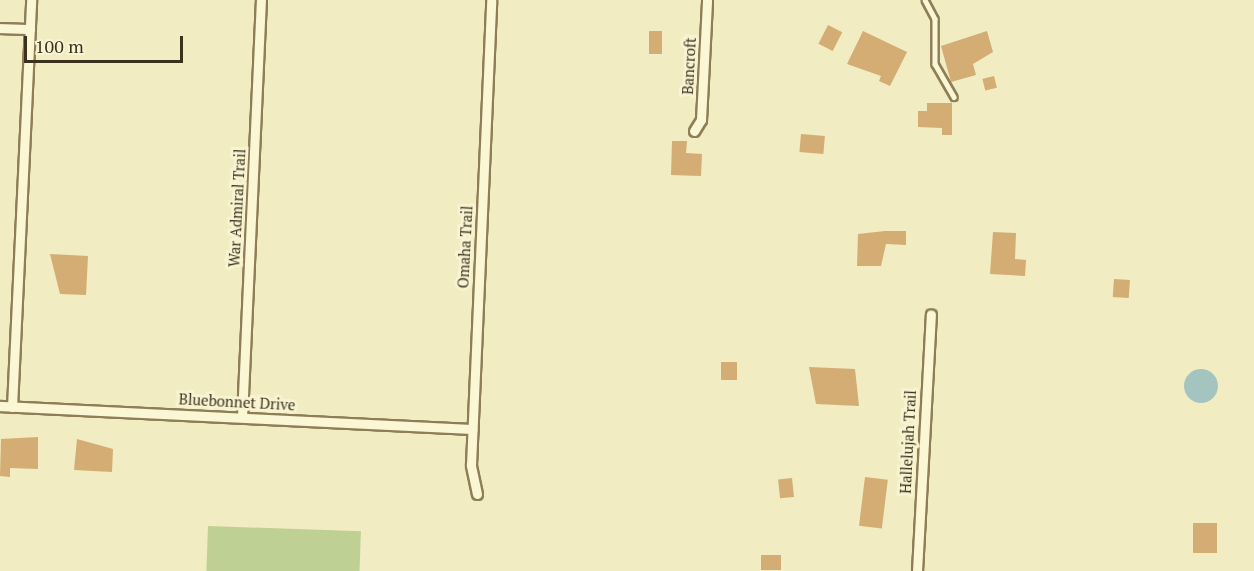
<!DOCTYPE html>
<style>
body{margin:0}
#map{position:relative;width:1254px;height:571px;overflow:hidden;background:#f1ecc1;font-family:"PT Serif",serif}
div>[style]{position:absolute}
.green>*{inset:0;background:#bed094;transform-origin:0 0}
.water>*{inset:0;background:#a4c4c0}
.round{border-radius:50%}
.building>*{inset:0;background:#d3ad74;transform-origin:0 0}
.roads{filter:drop-shadow(2px 0 #8d7e57) drop-shadow(-2px 0 #8d7e57) drop-shadow(0 2px #8d7e57) drop-shadow(0 -2px #8d7e57)}
.service>*{height:4.5px;margin:-2.25px;padding:0 2.25px;transform-origin:2.25px;border-radius:2.25px;background:#fbf7d5}
.minor>*{height:9px;margin:-4.5px;padding:0 4.5px;transform-origin:4.5px;border-radius:4.5px;background:#fbf7d5}
span{translate:-50% -50%;white-space:nowrap;text-align:center;line-height:1.15;-webkit-text-stroke:6px #f8f4d2;paint-order:stroke}
.street-label{font-size:15px;color:#3b311d}
.scale{position:absolute;left:24px;top:36px;width:159px;height:27px;box-sizing:border-box;border:3px solid #3b311d;border-top:0;padding-left:8px;font-size:18px;line-height:21px;white-space:nowrap;color:#3b311d;-webkit-text-stroke:4px #f8f4d2;paint-order:stroke}
</style>
<div id="map">
<div class="green">
<i style="left:208px;top:526px;width:153px;height:45px;rotate:2deg"></i>
</div>
<div class="water">
<i class="round" style="left:1184px;top:369px;width:34px;height:34px"></i>
</div>
<div class="building">
<i style="left:828px;top:25px;width:16px;height:21px;rotate:27deg"></i>
<i style="left:649px;top:31px;width:13px;height:23px"></i>
<i style="clip-path:polygon(863px 31px,907px 52px,890px 86px,879px 81px,881px 76px,847px 64px)"></i>
<i style="clip-path:polygon(987px 31px,993px 52px,973px 64px,976px 75px,951px 82px,941px 46px)"></i>
<i style="left:994px;top:76px;width:12px;height:12px;rotate:76deg"></i>
<i style="clip-path:polygon(927px 103px,952px 103px,952px 135px,942px 135px,942px 128px,918px 127px,918px 111px,927px 111px)"></i>
<i style="left:801px;top:134px;width:24px;height:18px;rotate:5deg"></i>
<i style="clip-path:polygon(672px 141px,687px 141px,686px 153px,702px 154px,701px 176px,671px 175px)"></i>
<i style="clip-path:polygon(885px 231px,906px 231px,906px 245px,886px 244px,881px 266px,857px 266px,858px 234px)"></i>
<i style="clip-path:polygon(993px 232px,1016px 233px,1015px 259px,1026px 260px,1025px 276px,990px 274px)"></i>
<i style="clip-path:polygon(50px 254px,88px 256px,86px 295px,60px 294px)"></i>
<i style="left:1114px;top:279px;width:16px;height:18px;rotate:4deg"></i>
<i style="left:721px;top:362px;width:16px;height:18px"></i>
<i style="clip-path:polygon(809px 367px,855px 369px,859px 406px,816px 404px)"></i>
<i style="clip-path:polygon(38px 437px,38px 469px,10px 468px,10px 477px,0 476px,1px 439px)"></i>
<i style="clip-path:polygon(77px 439px,113px 449px,112px 472px,74px 470px)"></i>
<i style="left:865px;top:477px;width:23px;height:49px;rotate:7deg"></i>
<i style="left:792px;top:478px;width:19px;height:14px;rotate:84deg"></i>
<i style="left:1193px;top:523px;width:24px;height:30px"></i>
<i style="left:761px;top:555px;width:20px;height:15px"></i>
</div>
<div class="roads">
<div class="service">
<i style="left:925px;top:0;width:21px;rotate:62deg"></i>
<i style="left:935px;top:19px;width:45px;rotate:90deg"></i>
<i style="left:935px;top:64px;width:38px;rotate:60deg"></i>
</div>
<div class="minor">
<i style="left:0;top:28px;width:30px;rotate:2deg"></i>
<i style="left:694px;top:131px;width:13px;rotate:-58deg"></i>
<i style="left:701px;top:120px;width:120px;rotate:-87.1deg"></i>
<i style="left:0;top:406px;width:473px;rotate:2.8deg"></i>
<i style="left:12px;top:407px;width:407px;rotate:-87.3deg"></i>
<i style="left:242px;top:417px;width:417px;rotate:-87.4deg"></i>
<i style="left:477px;top:494px;width:30px;rotate:-102deg"></i>
<i style="left:471px;top:465px;width:465px;rotate:-87.5deg"></i>
<i style="left:917px;top:571px;width:257px;rotate:-86.9deg"></i>
</div>
</div>
<div class="street-label">
<span style="left:689px;top:66px;rotate:-87deg">Bancroft</span>
<span style="left:237px;top:208px;rotate:-87deg">War Admiral Trail</span>
<span style="left:465px;top:247px;rotate:-87deg">Omaha Trail</span>
<span style="left:237px;top:402px;rotate:3deg">Bluebonnet Drive</span>
<span style="left:908px;top:442px;rotate:-87deg">Hallelujah Trail</span>
</div>
<div class="scale">100 m</div>
</div>
